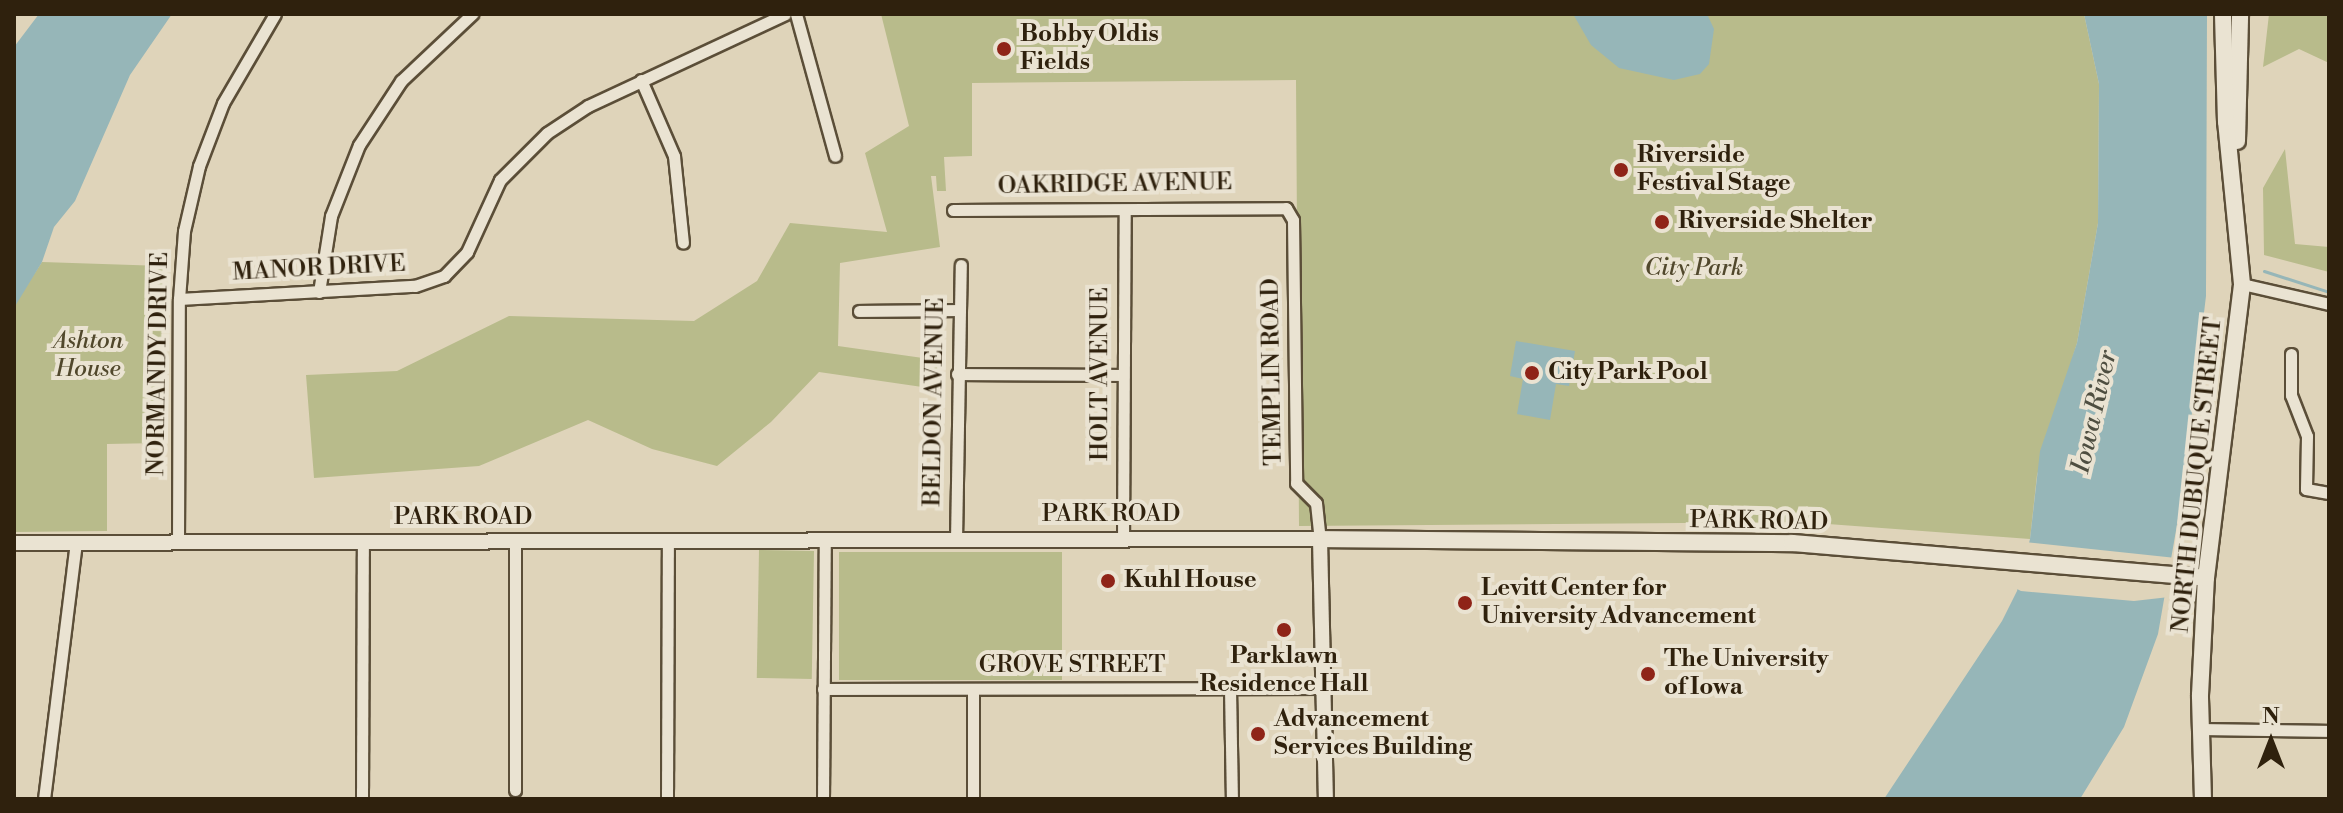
<!DOCTYPE html>
<style>
body{margin:0}
#map{position:relative;width:2343px;height:813px;overflow:hidden;background:#dfd4ba;font-family:"Libre Bodoni",serif}
div>[style]{position:absolute}
.green>*{inset:0;background:#b8bb8b;transform-origin:0 0}
.water>*{inset:0;background:#96b6b8}
.pier>*{inset:0;background:#dfd4ba}
.stream>*{height:3px;margin:-1.5px;padding:0 1.5px;transform-origin:1.5px;border-radius:1.5px;background:#96b6b8}
.roads{filter:drop-shadow(2px 0 #5b4e38) drop-shadow(-2px 0 #5b4e38) drop-shadow(0 2px #5b4e38) drop-shadow(0 -2px #5b4e38)}
.minor>*{height:11px;margin:-5.5px;padding:0 5.5px;transform-origin:5.5px;border-radius:5.5px;background:#eae3d2}
.tertiary>*{height:14px;margin:-7px;padding:0 7px;transform-origin:7px;border-radius:7px;background:#eae3d2}
.secondary>*{height:16px;margin:-8px;padding:0 8px;transform-origin:8px;border-radius:8px;background:#eae3d2}
.dots>*{width:22px;height:22px;translate:-50% -50%;box-sizing:border-box;border:4px solid #eae3d2;border-radius:50%}
span{translate:-50% -50%;white-space:nowrap;text-align:center;line-height:1.15;-webkit-text-stroke:8px #eae3d2;paint-order:stroke}
.poi-label{font-size:24px;color:#2f210d;font-weight:700}
.left{translate:0 -50%;text-align:left}
.street-label{font-size:24px;color:#2f210d}
.park-label{font-size:24px;color:#51482c;font-style:italic}
.water-label{font-size:26px;color:#4e4e40;font-style:italic}
.frame{position:absolute;inset:0;border:16px solid #2f210d;pointer-events:none}
.north{position:absolute;left:2231px;top:701px;width:80px;height:80px;-webkit-text-stroke:6px #eae3d2;paint-order:stroke;rotate:0deg;font-size:22px;font-weight:700;line-height:32px;text-align:center;color:#2f210d}
.north::after{content:'';display:block;margin:auto;width:28px;height:36px;background:#2f210d;clip-path:polygon(50% 0,100% 100%,50% 72%,0 100%)}
</style>
<div id="map">
<div class="green">
<i style="clip-path:polygon(881px 14px,2084px 14px,2099px 84px,2098px 223px,2077px 343px,2037px 475px,2030px 539px,1801px 522px,1299px 526px,1296px 80px,972px 83px,972px 156px,944px 157px,946px 191px,937px 191px,936px 176px,931px 176px,940px 247px,840px 263px,838px 346px,937px 360px,936px 389px,819px 372px,771px 422px,717px 466px,652px 449px,588px 420px,479px 466px,314px 478px,306px 375px,397px 371px,509px 316px,694px 321px,757px 281px,790px 223px,887px 232px,865px 153px,909px 126px)"></i>
<i style="clip-path:polygon(2269px 14px,2329px 14px,2329px 63px,2299px 49px,2263px 67px)"></i>
<i style="clip-path:polygon(2285px 149px,2295px 244px,2329px 247px,2329px 272px,2264px 255px,2263px 188px)"></i>
<i style="clip-path:polygon(42px 262px,163px 266px,160px 443px,107px 444px,107px 531px,14px 532px,14px 305px)"></i>
<i style="left:759px;top:550px;width:55px;height:128px;rotate:1deg"></i>
<i style="left:839px;top:552px;width:223px;height:128px"></i>
</div>
<div class="water">
<i style="clip-path:polygon(39px 14px,172px 14px,130px 75px,75px 201px,54px 227px,42px 262px,14px 308px,14px 47px)"></i>
<i style="clip-path:polygon(1573px 14px,1707px 14px,1714px 29px,1709px 64px,1700px 74px,1674px 80px,1619px 68px,1591px 45px)"></i>
<i style="clip-path:polygon(2084px 14px,2207px 14px,2206px 296px,2182px 496px,2158px 634px,2124px 727px,2080px 799px,1884px 799px,2002px 621px,2017px 591px,2030px 539px,2040px 451px,2077px 343px,2098px 223px,2099px 84px)"></i>
<i style="clip-path:polygon(1516px 341px,1575px 351px,1569px 386px,1556px 384px,1550px 420px,1517px 414px,1523px 379px,1510px 376px)"></i>
</div>
<div class="pier">
<i style="clip-path:polygon(2025px 542px,2176px 558px,2169px 597px,2134px 601px,2021px 591px,2013px 587px)"></i>
</div>
<div class="stream">
<i style="left:2264px;top:271px;width:68px;rotate:17.9deg"></i>
</div>
<div class="roads">
<div class="minor">
<i style="left:796px;top:14px;width:147px;rotate:74.6deg"></i>
<i style="left:641px;top:80px;width:83px;rotate:66.5deg"></i>
<i style="left:674px;top:156px;width:87px;rotate:84.1deg"></i>
<i style="left:953px;top:210px;width:333px;rotate:-0.3deg"></i>
<i style="left:1286px;top:208px;width:14px;rotate:60deg"></i>
<i style="left:1293px;top:220px;width:263px;rotate:89.3deg"></i>
<i style="left:1296px;top:483px;width:28px;rotate:45deg"></i>
<i style="left:1316px;top:503px;width:36px;rotate:84deg"></i>
<i style="left:2242px;top:284px;width:89px;rotate:12.9deg"></i>
<i style="left:319px;top:292px;width:77px;rotate:-81deg"></i>
<i style="left:331px;top:216px;width:76px;rotate:-68.5deg"></i>
<i style="left:359px;top:145px;width:77px;rotate:-56.7deg"></i>
<i style="left:401px;top:81px;width:98px;rotate:-43.3deg"></i>
<i style="left:179px;top:299px;width:236px;rotate:-3.2deg"></i>
<i style="left:415px;top:286px;width:31px;rotate:-19deg"></i>
<i style="left:444px;top:276px;width:33px;rotate:-46deg"></i>
<i style="left:467px;top:252px;width:79px;rotate:-65.4deg"></i>
<i style="left:500px;top:180px;width:66px;rotate:-45deg"></i>
<i style="left:547px;top:133px;width:49px;rotate:-33.4deg"></i>
<i style="left:588px;top:106px;width:217px;rotate:-25deg"></i>
<i style="left:859px;top:311px;width:99px;rotate:-0.6deg"></i>
<i style="left:2291px;top:354px;width:41px;rotate:90deg"></i>
<i style="left:2291px;top:395px;width:44px;rotate:68.7deg"></i>
<i style="left:2307px;top:436px;width:53px;rotate:91.1deg"></i>
<i style="left:2306px;top:489px;width:23px;rotate:10deg"></i>
<i style="left:957px;top:374px;width:166px;rotate:0.3deg"></i>
<i style="left:1123px;top:539px;width:329px;rotate:-89.7deg"></i>
<i style="left:956px;top:540px;width:275px;rotate:-89deg"></i>
<i style="left:178px;top:543px;width:244px;rotate:-89.8deg"></i>
<i style="left:179px;top:299px;width:68px;rotate:-85.8deg"></i>
<i style="left:184px;top:231px;width:67px;rotate:-77deg"></i>
<i style="left:199px;top:166px;width:67px;rotate:-69.1deg"></i>
<i style="left:223px;top:103px;width:103px;rotate:-59.7deg"></i>
<i style="left:1230px;top:688px;width:111px;rotate:89deg"></i>
<i style="left:823px;top:689px;width:497px;rotate:-0.1deg"></i>
<i style="left:2205px;top:729px;width:124px;rotate:0.9deg"></i>
<i style="left:515px;top:790px;width:248px;rotate:-90deg"></i>
<i style="left:44px;top:799px;width:258px;rotate:-82.9deg"></i>
<i style="left:362px;top:799px;width:256px;rotate:-89.8deg"></i>
<i style="left:667px;top:799px;width:257px;rotate:-89.8deg"></i>
<i style="left:823px;top:799px;width:257px;rotate:-89.6deg"></i>
<i style="left:973px;top:799px;width:110px;rotate:-90deg"></i>
</div>
<div class="tertiary">
<i style="left:14px;top:543px;width:1306px;rotate:-0.18deg"></i>
<i style="left:1320px;top:539px;width:260px;rotate:88.7deg"></i>
</div>
<div class="secondary">
<i style="left:2237px;top:141px;width:127px;rotate:-88.6deg"></i>
<i style="left:1320px;top:539px;width:472px;rotate:0.5deg"></i>
<i style="left:1792px;top:543px;width:415px;rotate:4.8deg"></i>
<i style="left:2203px;top:799px;width:104px;rotate:-91.7deg"></i>
<i style="left:2200px;top:695px;width:117px;rotate:-87.1deg"></i>
<i style="left:2206px;top:578px;width:296px;rotate:-83deg"></i>
<i style="left:2242px;top:284px;width:163px;rotate:-95.6deg"></i>
<i style="left:2226px;top:122px;width:108px;rotate:-91.6deg"></i>
</div>
</div>
<div class="dots">
<i style="left:1004px;top:49px;background:#8f2418"></i>
<i style="left:1621px;top:170px;background:#8f2418"></i>
<i style="left:1662px;top:222px;background:#8f2418"></i>
<i style="left:1532px;top:373px;background:#8f2418"></i>
<i style="left:1108px;top:581px;background:#8f2418"></i>
<i style="left:1465px;top:603px;background:#8f2418"></i>
<i style="left:1284px;top:630px;background:#8f2418"></i>
<i style="left:1648px;top:674px;background:#8f2418"></i>
<i style="left:1258px;top:734px;background:#8f2418"></i>
</div>
<div class="poi-label">
<span class="left" style="left:1020px;top:49px">Bobby Oldis<br>Fields</span>
<span class="left" style="left:1637px;top:170px">Riverside<br>Festival Stage</span>
<span class="left" style="left:1678px;top:222px">Riverside Shelter</span>
<span class="left" style="left:1548px;top:373px">City Park Pool</span>
<span class="left" style="left:1124px;top:581px">Kuhl House</span>
<span class="left" style="left:1481px;top:603px">Levitt Center for<br>University Advancement</span>
<span style="left:1284px;top:671px">Parklawn<br>Residence Hall</span>
<span class="left" style="left:1664px;top:674px">The University<br>of Iowa</span>
<span class="left" style="left:1274px;top:734px">Advancement<br>Services Building</span>
</div>
<div class="street-label">
<span style="left:1115px;top:185px;rotate:-1deg">OAKRIDGE AVENUE</span>
<span style="left:319px;top:269px;rotate:-3deg">MANOR DRIVE</span>
<span style="left:159px;top:364px;rotate:-89deg">NORMANDY DRIVE</span>
<span style="left:1273px;top:372px;rotate:-91deg">TEMPLIN ROAD</span>
<span style="left:1101px;top:374px;rotate:-90deg">HOLT AVENUE</span>
<span style="left:935px;top:402px;rotate:-89deg">BELDON AVENUE</span>
<span style="left:2198px;top:475px;rotate:-84deg">NORTH DUBUQUE STREET</span>
<span style="left:1111px;top:515px">PARK ROAD</span>
<span style="left:463px;top:518px">PARK ROAD</span>
<span style="left:1759px;top:522px;rotate:1deg">PARK ROAD</span>
<span style="left:1072px;top:666px">GROVE STREET</span>
</div>
<div class="park-label">
<span style="left:1694px;top:269px">City Park</span>
<span style="left:88px;top:356px">Ashton<br>House</span>
</div>
<div class="water-label">
<span style="left:2095px;top:412px;rotate:-77deg">Iowa River</span>
</div>
<div class="frame"></div>
<div class="north">N</div>
</div>
